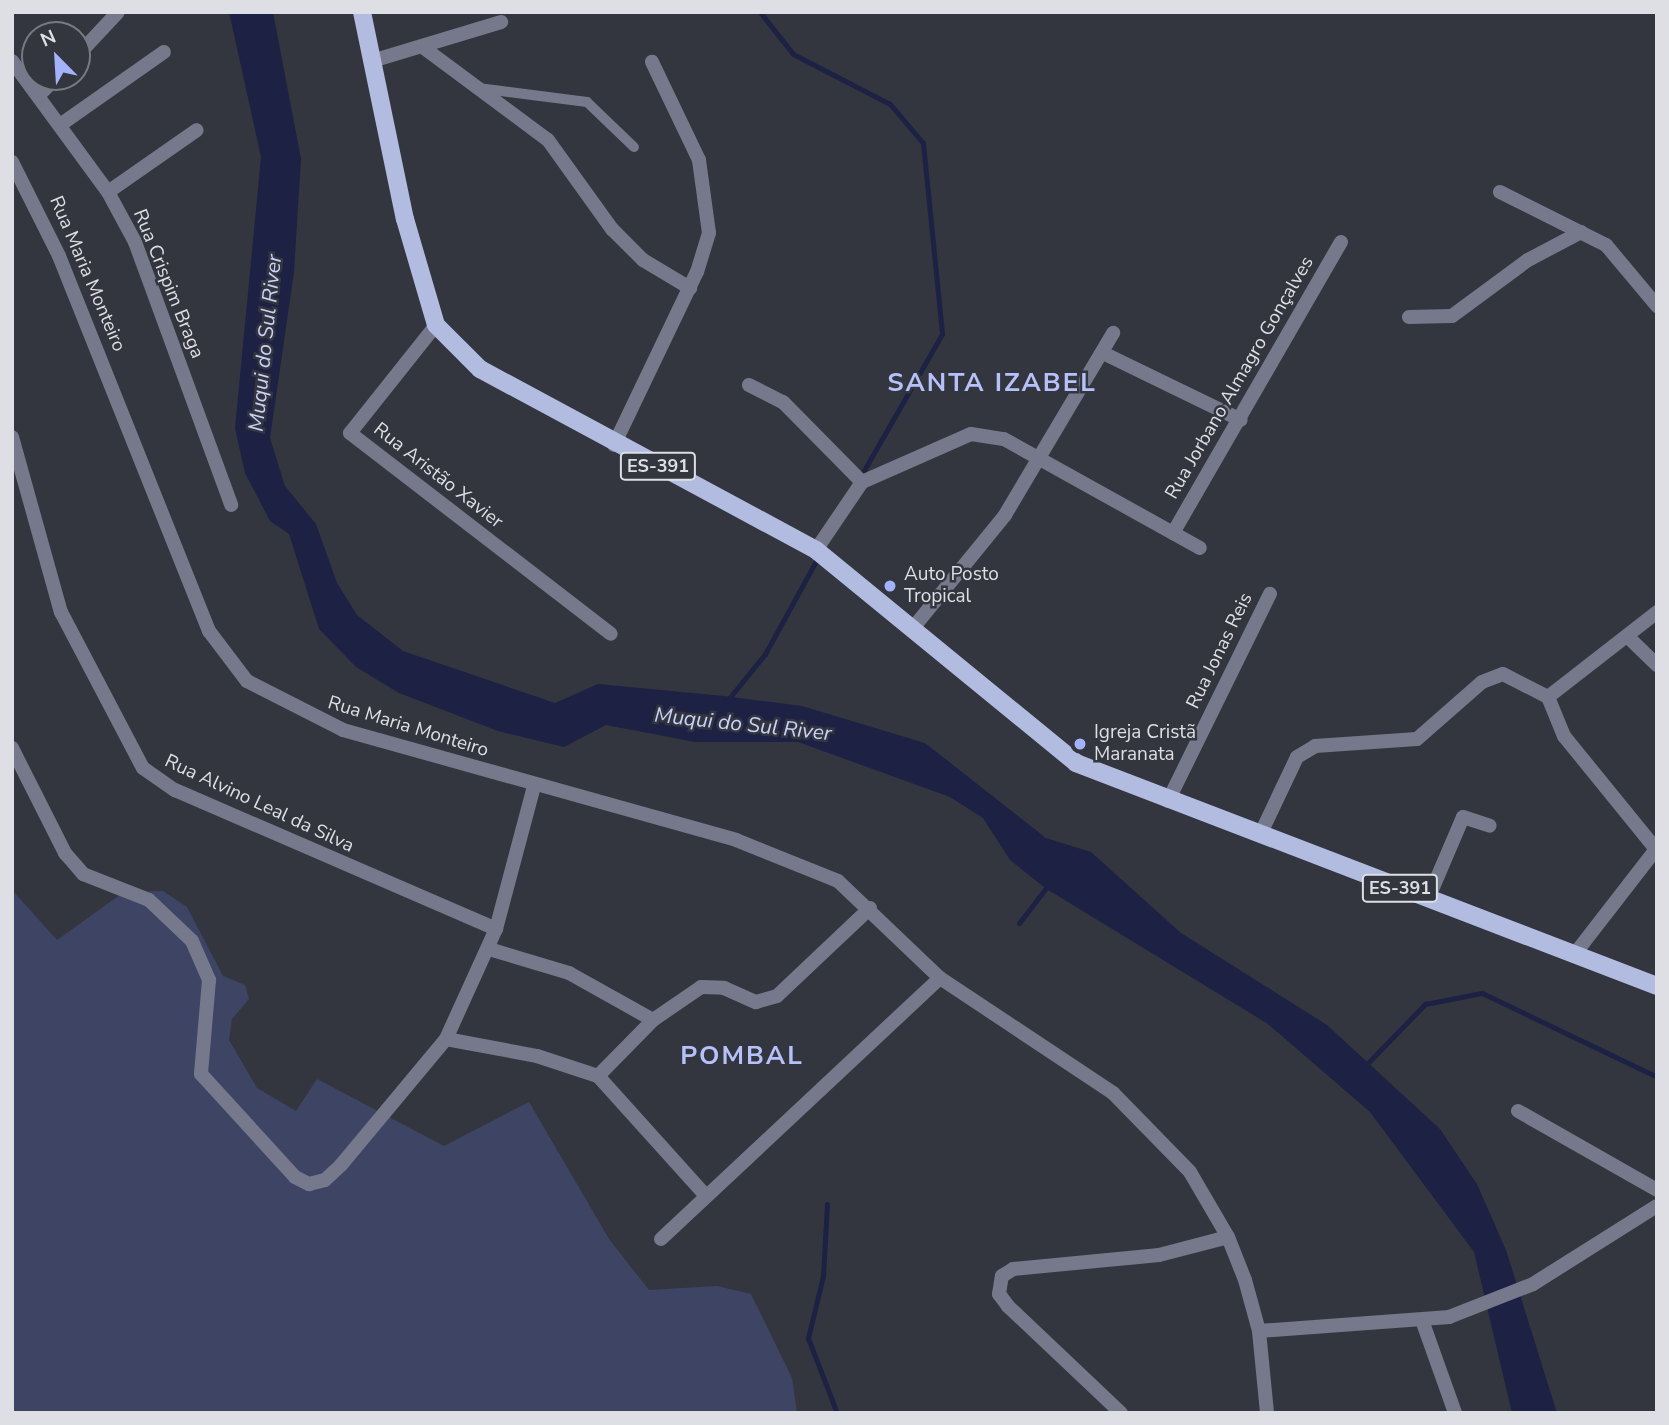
<!DOCTYPE html>
<meta charset="utf-8">
<style>
body{margin:0}
#map{position:relative;width:1669px;height:1425px;overflow:hidden;background:#34363f;font-family:"Nunito Sans",sans-serif}
div>[style]{position:absolute}
.green>*{inset:0;background:#3e4464}
.water>*{inset:0;background:#1d2143}
.stream>*{height:5px;margin:-2.5px;padding:0 2.5px;transform-origin:2.5px;border-radius:2.5px;background:#1d2143}
.lane>*{height:10px;margin:-5px;padding:0 5px;transform-origin:5px;border-radius:5px;background:#75798b}
.street>*{height:14px;margin:-7px;padding:0 7px;transform-origin:7px;border-radius:7px;background:#75798b}
.primary>*{height:18px;margin:-9px;padding:0 9px;transform-origin:9px;border-radius:9px;background:#b2bbe0}
.dots>*{width:19px;height:19px;translate:-50% -50%;box-sizing:border-box;border:4px solid #34363f;border-radius:50%}
span{translate:-50% -50%;white-space:nowrap;text-align:center;line-height:1.15;-webkit-text-stroke:5px #34363f;paint-order:stroke}
.shield-label span{padding:2px 5px;background:#34363f;border:2px solid;border-radius:5px;-webkit-text-stroke-width:0}
.shield-label{font-size:18px;color:#dedfe4;font-weight:700}
.street-label{font-size:19px;color:#dedfe4}
.poi-label{font-size:19px;color:#dedfe4}
.left{translate:0 -50%;text-align:left}
.water-label{font-size:21px;color:#c9d2fa;font-style:italic}
.district-label{font-size:26px;color:#b6c1f9;font-weight:700;letter-spacing:2px}
.frame{position:absolute;inset:0;border:14px solid #dedfe4;pointer-events:none}
.north{position:absolute;left:21px;top:21px;width:70px;height:70px;box-sizing:border-box;background:#34363f;border:2px solid #787a81;border-radius:50%;rotate:336deg;font-size:19px;font-weight:700;line-height:28px;text-align:center;color:#dedfe4}
.north::after{content:'';display:block;margin:auto;width:24px;height:32px;background:#a4b2fc;clip-path:polygon(50% 0,100% 100%,50% 72%,0 100%)}
</style>
<div id="map">
<div class="green">
<i style="clip-path:polygon(12px 890px,57px 940px,124px 892px,163px 891px,187px 907px,223px 976px,245px 985px,249px 999px,232px 1019px,229px 1040px,257px 1088px,296px 1111px,317px 1079px,444px 1146px,529px 1102px,609px 1239px,649px 1290px,717px 1286px,751px 1294px,792px 1378px,797px 1413px,12px 1413px)"></i>
</div>
<div class="water">
<i style="clip-path:polygon(229px 12px,273px 12px,301px 159px,294px 272px,270px 438px,285px 486px,316px 524px,337px 583px,357px 615px,403px 651px,555px 703px,598px 684px,724px 696px,802px 706px,925px 743px,1046px 838px,1091px 852px,1181px 933px,1327px 1025px,1440px 1129px,1477px 1184px,1506px 1250px,1557px 1413px,1512px 1413px,1474px 1252px,1370px 1112px,1268px 1024px,1045px 888px,1010px 860px,983px 818px,950px 797px,798px 742px,695px 742px,606px 725px,564px 747px,498px 731px,399px 693px,356px 667px,319px 629px,289px 534px,270px 521px,245px 473px,235px 428px,261px 157px)"></i>
</div>
<div class="stream">
<i style="left:760px;top:12px;width:53px;rotate:51.8deg"></i>
<i style="left:793px;top:54px;width:109px;rotate:27.3deg"></i>
<i style="left:890px;top:104px;width:51px;rotate:49.8deg"></i>
<i style="left:923px;top:143px;width:192px;rotate:84.3deg"></i>
<i style="left:942px;top:334px;width:165px;rotate:119.8deg"></i>
<i style="left:726px;top:702px;width:62px;rotate:-50.9deg"></i>
<i style="left:765px;top:654px;width:111px;rotate:-61.3deg"></i>
<i style="left:1019px;top:923px;width:49px;rotate:-52.4deg"></i>
<i style="left:1362px;top:1069px;width:91px;rotate:-45.9deg"></i>
<i style="left:1425px;top:1004px;width:58px;rotate:-10.9deg"></i>
<i style="left:1482px;top:993px;width:194px;rotate:25.6deg"></i>
<i style="left:827px;top:1204px;width:72px;rotate:93.2deg"></i>
<i style="left:823px;top:1276px;width:64px;rotate:103.6deg"></i>
<i style="left:808px;top:1338px;width:80px;rotate:68.9deg"></i>
</div>
<div class="lane">
<i style="left:478px;top:88px;width:110px;rotate:7.3deg"></i>
<i style="left:587px;top:102px;width:65px;rotate:43.8deg"></i>
</div>
<div class="street">
<i style="left:424px;top:48px;width:154px;rotate:36.6deg"></i>
<i style="left:548px;top:140px;width:110px;rotate:54.3deg"></i>
<i style="left:612px;top:229px;width:44px;rotate:45deg"></i>
<i style="left:643px;top:260px;width:55px;rotate:30.8deg"></i>
<i style="left:77px;top:56px;width:60px;rotate:-47deg"></i>
<i style="left:12px;top:61px;width:162px;rotate:53.8deg"></i>
<i style="left:108px;top:192px;width:57px;rotate:61.6deg"></i>
<i style="left:135px;top:242px;width:280px;rotate:69.9deg"></i>
<i style="left:372px;top:61px;width:135px;rotate:-16.8deg"></i>
<i style="left:39px;top:95px;width:25px;rotate:-45deg"></i>
<i style="left:60px;top:125px;width:127px;rotate:-35.1deg"></i>
<i style="left:12px;top:162px;width:105px;rotate:63.4deg"></i>
<i style="left:59px;top:256px;width:404px;rotate:68.2deg"></i>
<i style="left:209px;top:631px;width:63px;rotate:52.8deg"></i>
<i style="left:247px;top:681px;width:108px;rotate:27deg"></i>
<i style="left:343px;top:730px;width:408px;rotate:15.6deg"></i>
<i style="left:736px;top:840px;width:110px;rotate:21.9deg"></i>
<i style="left:838px;top:881px;width:141px;rotate:43.6deg"></i>
<i style="left:940px;top:978px;width:208px;rotate:33.6deg"></i>
<i style="left:1113px;top:1093px;width:110px;rotate:45.7deg"></i>
<i style="left:1190px;top:1172px;width:75px;rotate:59.7deg"></i>
<i style="left:1228px;top:1237px;width:46px;rotate:68.4deg"></i>
<i style="left:1245px;top:1280px;width:53px;rotate:74.6deg"></i>
<i style="left:1259px;top:1331px;width:82px;rotate:84.4deg"></i>
<i style="left:108px;top:192px;width:108px;rotate:-34.9deg"></i>
<i style="left:1500px;top:192px;width:119px;rotate:26.6deg"></i>
<i style="left:1606px;top:245px;width:80px;rotate:50.1deg"></i>
<i style="left:1409px;top:317px;width:43px;rotate:-1.3deg"></i>
<i style="left:1452px;top:316px;width:94px;rotate:-36.4deg"></i>
<i style="left:1528px;top:260px;width:60px;rotate:-27.8deg"></i>
<i style="left:436px;top:325px;width:138px;rotate:128.5deg"></i>
<i style="left:350px;top:433px;width:329px;rotate:37.6deg"></i>
<i style="left:1103px;top:353px;width:153px;rotate:25.9deg"></i>
<i style="left:749px;top:385px;width:38px;rotate:27deg"></i>
<i style="left:783px;top:402px;width:112px;rotate:45.4deg"></i>
<i style="left:12px;top:437px;width:182px;rotate:74.4deg"></i>
<i style="left:61px;top:612px;width:176px;rotate:62.3deg"></i>
<i style="left:143px;top:768px;width:39px;rotate:35deg"></i>
<i style="left:175px;top:790px;width:350px;rotate:23.4deg"></i>
<i style="left:614px;top:445px;width:192px;rotate:-64.4deg"></i>
<i style="left:697px;top:272px;width:41px;rotate:-72.9deg"></i>
<i style="left:709px;top:233px;width:74px;rotate:-97.8deg"></i>
<i style="left:699px;top:160px;width:109px;rotate:-115.6deg"></i>
<i style="left:1173px;top:533px;width:336px;rotate:-60deg"></i>
<i style="left:816px;top:550px;width:82px;rotate:-55.9deg"></i>
<i style="left:862px;top:482px;width:119px;rotate:-23.8deg"></i>
<i style="left:971px;top:434px;width:33px;rotate:9deg"></i>
<i style="left:1004px;top:439px;width:224px;rotate:29.1deg"></i>
<i style="left:913px;top:628px;width:146px;rotate:-50.8deg"></i>
<i style="left:1005px;top:515px;width:212px;rotate:-59.3deg"></i>
<i style="left:1627px;top:636px;width:42px;rotate:44deg"></i>
<i style="left:12px;top:748px;width:118px;rotate:63.2deg"></i>
<i style="left:65px;top:853px;width:28px;rotate:49deg"></i>
<i style="left:83px;top:874px;width:71px;rotate:21.5deg"></i>
<i style="left:149px;top:900px;width:59px;rotate:43.6deg"></i>
<i style="left:192px;top:941px;width:43px;rotate:66.4deg"></i>
<i style="left:209px;top:980px;width:94px;rotate:94.9deg"></i>
<i style="left:201px;top:1074px;width:139px;rotate:47.6deg"></i>
<i style="left:295px;top:1177px;width:16px;rotate:27deg"></i>
<i style="left:309px;top:1184px;width:16px;rotate:-14deg"></i>
<i style="left:325px;top:1180px;width:22px;rotate:-43deg"></i>
<i style="left:341px;top:1165px;width:164px;rotate:-50.2deg"></i>
<i style="left:446px;top:1039px;width:121px;rotate:-65.6deg"></i>
<i style="left:496px;top:929px;width:148px;rotate:-75.1deg"></i>
<i style="left:1168px;top:801px;width:231px;rotate:-63.8deg"></i>
<i style="left:1260px;top:835px;width:86px;rotate:-64.6deg"></i>
<i style="left:1297px;top:757px;width:21px;rotate:-31deg"></i>
<i style="left:1315px;top:746px;width:102px;rotate:-3.9deg"></i>
<i style="left:1417px;top:739px;width:86px;rotate:-41.2deg"></i>
<i style="left:1482px;top:682px;width:22px;rotate:-21deg"></i>
<i style="left:1503px;top:674px;width:51px;rotate:27.1deg"></i>
<i style="left:1655px;top:848px;width:144px;rotate:-129.1deg"></i>
<i style="left:1564px;top:736px;width:42px;rotate:-112.3deg"></i>
<i style="left:1548px;top:697px;width:138px;rotate:-37.9deg"></i>
<i style="left:1428px;top:899px;width:89px;rotate:-66.9deg"></i>
<i style="left:1463px;top:817px;width:28px;rotate:18deg"></i>
<i style="left:489px;top:949px;width:84px;rotate:16.7deg"></i>
<i style="left:569px;top:973px;width:96px;rotate:29.2deg"></i>
<i style="left:1574px;top:955px;width:135px;rotate:-52.2deg"></i>
<i style="left:446px;top:1039px;width:93px;rotate:10.6deg"></i>
<i style="left:537px;top:1056px;width:64px;rotate:18.2deg"></i>
<i style="left:598px;top:1076px;width:161px;rotate:48deg"></i>
<i style="left:598px;top:1076px;width:78px;rotate:-45.5deg"></i>
<i style="left:653px;top:1020px;width:58px;rotate:-34.5deg"></i>
<i style="left:701px;top:987px;width:23px;rotate:2deg"></i>
<i style="left:724px;top:988px;width:35px;rotate:24deg"></i>
<i style="left:756px;top:1002px;width:22px;rotate:-16deg"></i>
<i style="left:777px;top:996px;width:128px;rotate:-43.4deg"></i>
<i style="left:1518px;top:1111px;width:160px;rotate:29.6deg"></i>
<i style="left:661px;top:1239px;width:382px;rotate:-43.1deg"></i>
<i style="left:1423px;top:1323px;width:96px;rotate:70.4deg"></i>
<i style="left:1259px;top:1331px;width:191px;rotate:-4.2deg"></i>
<i style="left:1449px;top:1317px;width:90px;rotate:-21.4deg"></i>
<i style="left:1533px;top:1284px;width:146px;rotate:-32.2deg"></i>
<i style="left:1121px;top:1413px;width:156px;rotate:-136.6deg"></i>
<i style="left:1008px;top:1306px;width:15px;rotate:-127deg"></i>
<i style="left:999px;top:1294px;width:18px;rotate:-81deg"></i>
<i style="left:1002px;top:1276px;width:13px;rotate:-32deg"></i>
<i style="left:1013px;top:1269px;width:147px;rotate:-5.5deg"></i>
<i style="left:1159px;top:1255px;width:71px;rotate:-14.6deg"></i>
</div>
<div class="primary">
<i style="left:362px;top:12px;width:211px;rotate:78.3deg"></i>
<i style="left:405px;top:219px;width:110px;rotate:73.7deg"></i>
<i style="left:436px;top:325px;width:62px;rotate:45deg"></i>
<i style="left:480px;top:369px;width:382px;rotate:28.3deg"></i>
<i style="left:816px;top:550px;width:336px;rotate:39.3deg"></i>
<i style="left:1076px;top:763px;width:622px;rotate:21deg"></i>
</div>
<div class="dots">
<i style="left:890px;top:586px;background:#a4b2fc"></i>
<i style="left:1080px;top:744px;background:#a4b2fc"></i>
</div>
<div class="shield-label">
<span style="left:658px;top:466px">ES-391</span>
<span style="left:1400px;top:888px">ES-391</span>
</div>
<div class="street-label">
<span style="left:87px;top:274px;rotate:67deg">Rua Maria Monteiro</span>
<span style="left:168px;top:284px;rotate:68deg">Rua Crispim Braga</span>
<span style="left:1240px;top:378px;rotate:-60deg">Rua Jorbano Almagro Gonçalves</span>
<span style="left:438px;top:476px;rotate:38deg">Rua Aristão Xavier</span>
<span style="left:1220px;top:651px;rotate:-64deg">Rua Jonas Reis</span>
<span style="left:408px;top:727px;rotate:17deg">Rua Maria Monteiro</span>
<span style="left:259px;top:804px;rotate:25deg">Rua Alvino Leal da Silva</span>
</div>
<div class="poi-label">
<span class="left" style="left:904px;top:586px">Auto Posto<br>Tropical</span>
<span class="left" style="left:1094px;top:744px">Igreja Cristã<br>Maranata</span>
</div>
<div class="water-label">
<span style="left:265px;top:343px;rotate:-84deg">Muqui do Sul River</span>
<span style="left:743px;top:724px;rotate:6deg">Muqui do Sul River</span>
</div>
<div class="district-label">
<span style="left:992px;top:383px">SANTA IZABEL</span>
<span style="left:742px;top:1056px">POMBAL</span>
</div>
<div class="frame"></div>
<div class="north">N</div>
</div>
